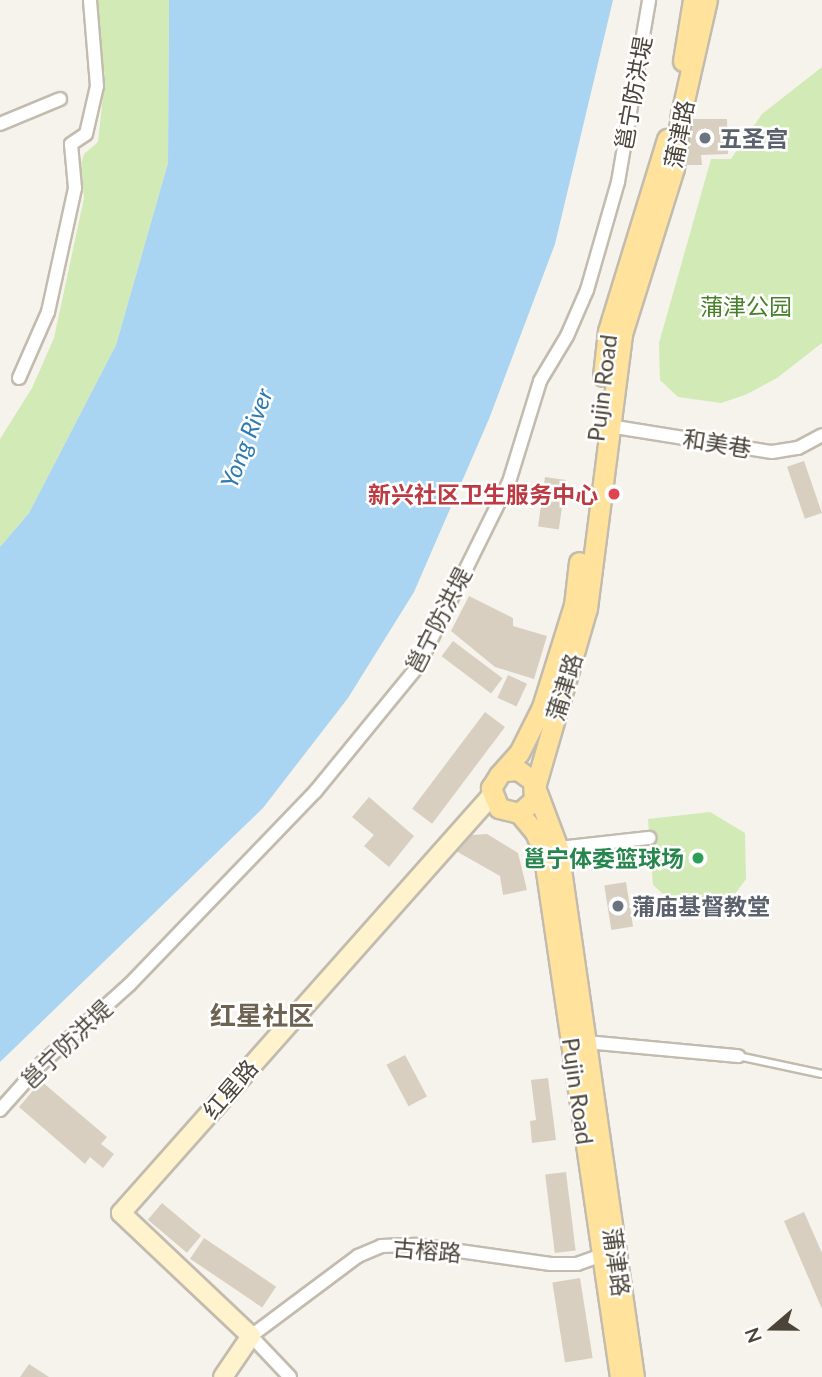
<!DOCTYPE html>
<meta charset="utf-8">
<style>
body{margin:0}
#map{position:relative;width:822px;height:1377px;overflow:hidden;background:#f6f3ec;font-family:Lato,"Noto Sans SC",sans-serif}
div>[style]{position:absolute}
.green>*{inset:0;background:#d2eab5}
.water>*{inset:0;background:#a9d4f2}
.building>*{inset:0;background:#d8cfc1;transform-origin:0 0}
.roads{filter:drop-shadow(2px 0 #c2bbae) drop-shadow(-2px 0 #c2bbae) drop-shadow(0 2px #c2bbae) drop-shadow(0 -2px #c2bbae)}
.lane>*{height:6px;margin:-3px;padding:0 3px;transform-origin:3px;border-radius:3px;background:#fff}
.street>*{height:12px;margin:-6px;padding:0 6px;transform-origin:6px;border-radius:6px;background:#fff}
.secondary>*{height:18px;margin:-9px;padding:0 9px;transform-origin:9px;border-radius:9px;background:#fff3cd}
.primary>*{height:19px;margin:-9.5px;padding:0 9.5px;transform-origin:9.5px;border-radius:9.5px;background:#ffe39c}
.dots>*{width:19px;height:19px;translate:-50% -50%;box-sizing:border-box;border:4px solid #fff;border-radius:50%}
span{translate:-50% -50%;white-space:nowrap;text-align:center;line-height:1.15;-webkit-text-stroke:5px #fff;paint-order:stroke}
.street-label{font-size:23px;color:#4b4439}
.worship-label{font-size:23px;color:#5b616d;font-weight:700}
.left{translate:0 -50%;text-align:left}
.park-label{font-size:23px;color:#4a7f2a}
.health-label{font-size:23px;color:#be3a42;font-weight:700}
.right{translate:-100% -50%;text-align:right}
.leisure-label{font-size:23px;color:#27864d;font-weight:700}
.water-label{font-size:24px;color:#2e7ab2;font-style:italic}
.quarter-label{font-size:26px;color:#6e6250;font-weight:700}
.north{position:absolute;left:738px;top:1293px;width:70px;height:70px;-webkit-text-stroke:5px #fff;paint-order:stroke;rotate:250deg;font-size:19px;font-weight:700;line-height:28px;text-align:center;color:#4b4439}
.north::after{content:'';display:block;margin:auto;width:24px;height:32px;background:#4b4439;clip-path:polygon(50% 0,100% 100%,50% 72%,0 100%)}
</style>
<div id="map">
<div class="green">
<i style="clip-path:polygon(95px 0,169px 0,168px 163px,116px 345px,29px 513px,0 547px,0 439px,32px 388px,54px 338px,84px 198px,81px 164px,84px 154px,98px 142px,105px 77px)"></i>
<i style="clip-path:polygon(822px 67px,822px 343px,777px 378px,745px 395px,721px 403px,678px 397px,660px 380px,659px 343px,711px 159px,731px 159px,762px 114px)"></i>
<i style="clip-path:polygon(710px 812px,745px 833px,746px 879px,735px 894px,723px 899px,674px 904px,653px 885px,648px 819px)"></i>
</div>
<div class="water">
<i style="clip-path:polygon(169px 0,613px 0,555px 244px,489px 419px,414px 592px,348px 698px,263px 808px,0 1062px,0 547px,29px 513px,116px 345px,168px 163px)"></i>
</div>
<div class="building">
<i style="clip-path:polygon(684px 119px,727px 119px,728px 154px,701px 155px,702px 165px,685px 165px)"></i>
<i style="left:804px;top:461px;width:55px;height:18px;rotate:71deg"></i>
<i style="left:545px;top:477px;width:21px;height:50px;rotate:8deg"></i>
<i style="clip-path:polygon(469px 596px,513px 618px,513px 626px,547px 636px,534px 679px,495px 667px,451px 631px)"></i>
<i style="left:453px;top:641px;width:62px;height:19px;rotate:37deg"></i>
<i style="left:508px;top:675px;width:21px;height:25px;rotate:25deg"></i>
<i style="left:485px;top:712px;width:25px;height:121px;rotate:37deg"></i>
<i style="clip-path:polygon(369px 797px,414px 836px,389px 867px,364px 846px,374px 835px,352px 817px)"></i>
<i style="clip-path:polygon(487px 834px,518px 853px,527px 890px,503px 895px,500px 876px,456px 851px,472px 835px)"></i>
<i style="left:626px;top:882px;width:45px;height:22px;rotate:81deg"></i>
<i style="left:405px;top:1055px;width:47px;height:21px;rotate:62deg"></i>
<i style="clip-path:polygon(548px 1078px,556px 1140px,532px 1143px,530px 1121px,536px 1120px,531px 1080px)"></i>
<i style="clip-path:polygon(41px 1081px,107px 1137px,101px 1144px,114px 1154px,103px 1168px,90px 1157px,85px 1164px,19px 1107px)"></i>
<i style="left:566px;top:1172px;width:79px;height:21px;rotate:83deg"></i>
<i style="left:162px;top:1203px;width:51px;height:22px;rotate:40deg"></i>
<i style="clip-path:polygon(804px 1212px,822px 1253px,822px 1309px,784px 1221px)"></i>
<i style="left:204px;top:1238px;width:87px;height:25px;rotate:34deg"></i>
<i style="left:580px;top:1278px;width:81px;height:28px;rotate:81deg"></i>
<i style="clip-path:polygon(29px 1364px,49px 1377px,20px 1377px)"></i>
</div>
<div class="roads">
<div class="lane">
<i style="left:738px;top:1056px;width:86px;rotate:12.1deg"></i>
</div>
<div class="street">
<i style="left:0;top:124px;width:65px;rotate:-22.6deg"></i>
<i style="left:19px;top:378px;width:72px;rotate:-66.3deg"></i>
<i style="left:48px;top:312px;width:127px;rotate:-77.7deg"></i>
<i style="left:75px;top:188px;width:44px;rotate:-95.2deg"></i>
<i style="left:71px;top:144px;width:18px;rotate:-34deg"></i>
<i style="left:86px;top:134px;width:49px;rotate:-77.1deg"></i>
<i style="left:97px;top:86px;width:86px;rotate:-94.7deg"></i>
<i style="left:609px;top:426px;width:165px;rotate:9.1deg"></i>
<i style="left:772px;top:452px;width:26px;rotate:-9deg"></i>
<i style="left:798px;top:448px;width:27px;rotate:-28deg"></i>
<i style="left:558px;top:848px;width:92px;rotate:-6.3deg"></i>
<i style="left:586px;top:1042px;width:153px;rotate:5.3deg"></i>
<i style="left:0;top:1110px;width:63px;rotate:-48.2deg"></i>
<i style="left:42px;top:1063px;width:118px;rotate:-41.9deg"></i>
<i style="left:130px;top:984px;width:267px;rotate:-46.1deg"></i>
<i style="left:315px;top:792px;width:163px;rotate:-50.7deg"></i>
<i style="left:418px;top:666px;width:205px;rotate:-63.7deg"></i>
<i style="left:509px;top:482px;width:106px;rotate:-72.9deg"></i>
<i style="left:540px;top:381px;width:52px;rotate:-59deg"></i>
<i style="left:567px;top:336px;width:50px;rotate:-66.5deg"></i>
<i style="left:587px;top:290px;width:112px;rotate:-74deg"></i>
<i style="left:618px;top:182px;width:185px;rotate:-80.3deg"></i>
<i style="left:290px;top:1377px;width:57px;rotate:-133.6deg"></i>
<i style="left:251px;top:1336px;width:134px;rotate:-36.8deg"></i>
<i style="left:358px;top:1256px;width:25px;rotate:-23deg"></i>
<i style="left:381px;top:1246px;width:36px;rotate:-2deg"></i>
<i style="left:417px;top:1245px;width:135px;rotate:8.1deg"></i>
<i style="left:551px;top:1264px;width:26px"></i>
<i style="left:577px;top:1264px;width:27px;rotate:-20deg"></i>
</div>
<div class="secondary">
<i style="left:223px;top:1377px;width:50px;rotate:-55.7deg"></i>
<i style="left:251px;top:1336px;width:179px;rotate:-136.6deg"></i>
<i style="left:121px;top:1213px;width:559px;rotate:-48.41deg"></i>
</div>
<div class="primary">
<i style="left:683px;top:61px;width:62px;rotate:-80.7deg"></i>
<i style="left:603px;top:376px;width:45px;rotate:-83.7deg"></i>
<i style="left:608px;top:331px;width:201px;rotate:-72.9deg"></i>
<i style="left:505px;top:771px;width:13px;rotate:-4deg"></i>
<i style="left:518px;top:770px;width:19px;rotate:36deg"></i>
<i style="left:533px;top:781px;width:19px;rotate:87deg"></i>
<i style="left:534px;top:800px;width:20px;rotate:139deg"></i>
<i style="left:519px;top:813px;width:21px;rotate:-166deg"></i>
<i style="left:499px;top:808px;width:22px;rotate:-112deg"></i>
<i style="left:491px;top:788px;width:15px;rotate:-58deg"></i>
<i style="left:499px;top:775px;width:30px;rotate:-48deg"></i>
<i style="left:519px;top:753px;width:51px;rotate:-63.4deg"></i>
<i style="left:542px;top:707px;width:107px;rotate:-72.6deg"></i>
<i style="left:574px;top:605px;width:43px;rotate:-83.4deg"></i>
<i style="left:519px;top:813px;width:25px;rotate:50deg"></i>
<i style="left:535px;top:832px;width:21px;rotate:67deg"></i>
<i style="left:543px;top:851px;width:532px;rotate:81.67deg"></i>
<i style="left:634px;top:1377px;width:534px;rotate:-98.18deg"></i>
<i style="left:558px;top:848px;width:65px;rotate:-110.7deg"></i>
<i style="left:535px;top:787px;width:186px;rotate:-73.8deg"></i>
<i style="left:587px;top:608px;width:276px;rotate:-82.7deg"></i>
<i style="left:622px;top:334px;width:174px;rotate:-72.6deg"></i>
<i style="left:674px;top:168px;width:54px;rotate:-82.6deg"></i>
<i style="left:681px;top:114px;width:117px;rotate:-77.2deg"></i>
</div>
</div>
<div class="dots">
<i style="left:705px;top:138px;background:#6b7280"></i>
<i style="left:614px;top:494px;background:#e0444e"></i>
<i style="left:698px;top:858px;background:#2e9e5b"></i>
<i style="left:618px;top:906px;background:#6b7280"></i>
</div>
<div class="street-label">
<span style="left:633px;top:93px;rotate:-80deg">邕宁防洪堤</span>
<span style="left:679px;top:134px;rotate:-79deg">蒲津路</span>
<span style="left:602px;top:388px;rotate:-83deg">Pujin Road</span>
<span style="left:717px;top:443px;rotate:9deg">和美巷</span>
<span style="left:438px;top:620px;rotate:-63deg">邕宁防洪堤</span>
<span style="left:564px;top:687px;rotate:-73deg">蒲津路</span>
<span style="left:66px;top:1044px;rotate:-44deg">邕宁防洪堤</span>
<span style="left:230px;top:1089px;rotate:-49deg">红星路</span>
<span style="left:578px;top:1091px;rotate:82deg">Pujin Road</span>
<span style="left:427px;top:1250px;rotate:5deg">古榕路</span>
<span style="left:617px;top:1262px;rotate:82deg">蒲津路</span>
</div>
<div class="worship-label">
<span class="left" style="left:719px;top:138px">五圣宫</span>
<span class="left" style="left:632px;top:906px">蒲庙基督教堂</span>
</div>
<div class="park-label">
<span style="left:746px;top:306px">蒲津公园</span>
</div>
<div class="health-label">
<span class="right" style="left:598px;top:494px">新兴社区卫生服务中心</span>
</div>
<div class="leisure-label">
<span class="right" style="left:684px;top:858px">邕宁体委篮球场</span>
</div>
<div class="water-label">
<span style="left:246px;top:438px;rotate:-69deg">Yong River</span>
</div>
<div class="quarter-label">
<span style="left:262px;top:1016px">红星社区</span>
</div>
<div class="north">N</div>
</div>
